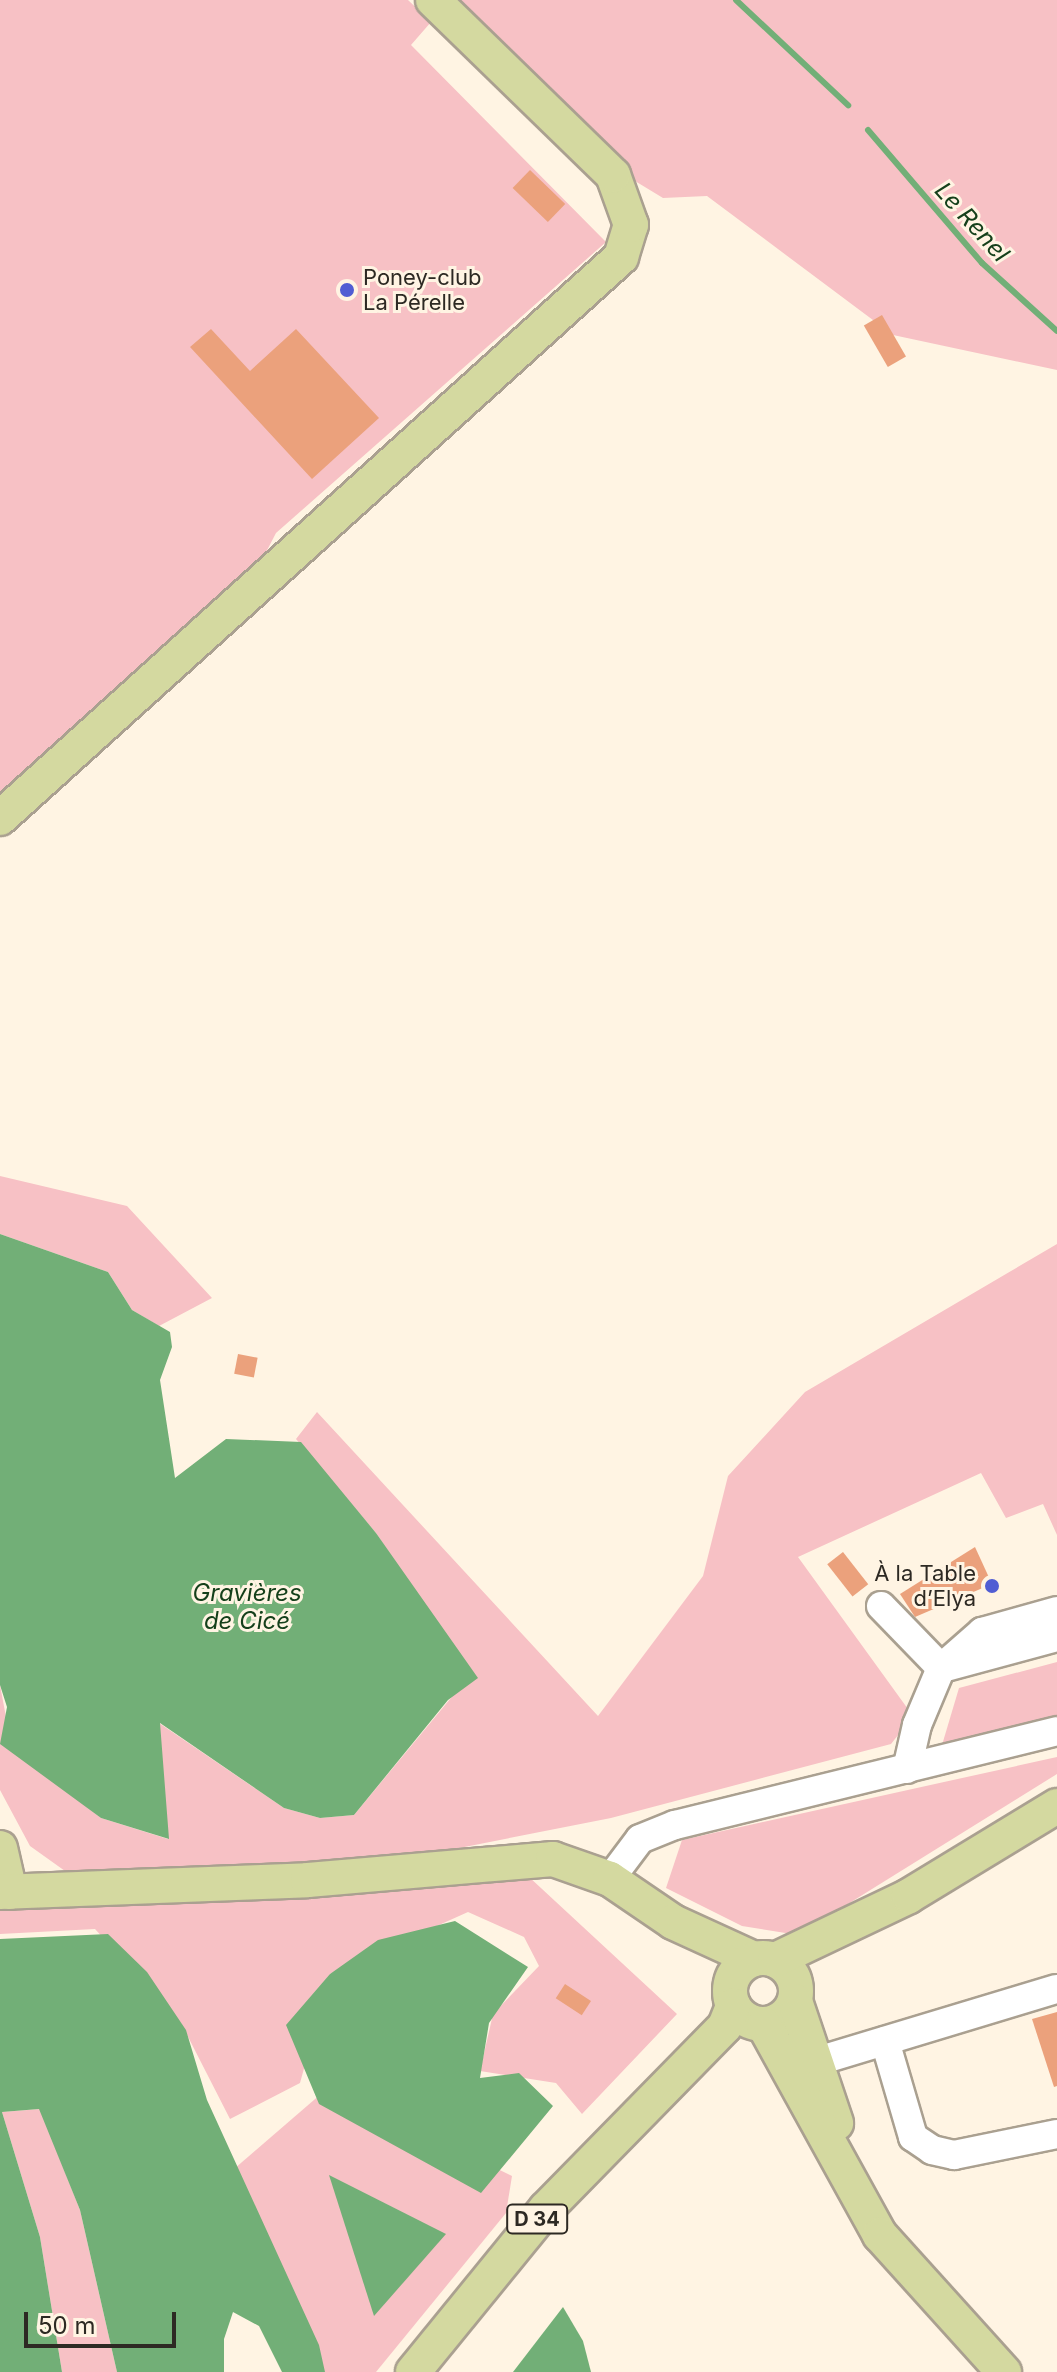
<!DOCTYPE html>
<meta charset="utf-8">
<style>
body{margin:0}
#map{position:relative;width:1057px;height:2372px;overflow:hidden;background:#fff4e3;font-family:Inter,sans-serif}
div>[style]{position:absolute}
.green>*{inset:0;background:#f7c1c5}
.water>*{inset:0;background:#72af77}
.stream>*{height:6px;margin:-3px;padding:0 3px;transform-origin:3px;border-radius:3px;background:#72af77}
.building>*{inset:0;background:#eba17c;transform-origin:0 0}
.roads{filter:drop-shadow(2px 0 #aaa090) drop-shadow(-2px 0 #aaa090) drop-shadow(0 2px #aaa090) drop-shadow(0 -2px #aaa090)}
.minor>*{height:28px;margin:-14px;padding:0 14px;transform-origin:14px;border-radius:14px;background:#fff}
.major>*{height:34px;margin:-17px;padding:0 17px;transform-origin:17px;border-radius:17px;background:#d4d9a0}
.major>.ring{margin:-17px;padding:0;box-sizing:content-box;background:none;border:34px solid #d4d9a0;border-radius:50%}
.dots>*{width:22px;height:22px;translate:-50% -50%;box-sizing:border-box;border:4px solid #fff4e3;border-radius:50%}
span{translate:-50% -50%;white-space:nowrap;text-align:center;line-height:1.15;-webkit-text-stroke:6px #fff4e3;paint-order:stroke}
.shield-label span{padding:2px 6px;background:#fff4e3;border:2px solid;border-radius:6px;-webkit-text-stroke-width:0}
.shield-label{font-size:20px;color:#2d2923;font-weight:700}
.poi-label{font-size:22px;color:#2d2923}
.left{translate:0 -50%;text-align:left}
.right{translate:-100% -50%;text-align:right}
.water-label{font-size:24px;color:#15401b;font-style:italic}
.scale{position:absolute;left:24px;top:2312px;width:152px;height:36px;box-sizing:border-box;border:4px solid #2d2923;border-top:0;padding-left:10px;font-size:24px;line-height:28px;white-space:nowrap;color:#2d2923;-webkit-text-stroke:6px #fff4e3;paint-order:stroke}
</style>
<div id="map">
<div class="green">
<i style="clip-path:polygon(0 0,408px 0,431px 22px,411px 45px,606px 242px,276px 533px,262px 560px,0 799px)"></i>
<i style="clip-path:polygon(449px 0,1057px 0,1057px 370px,893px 335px,707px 196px,663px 198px,635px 181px)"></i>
<i style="clip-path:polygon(0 1176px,127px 1206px,212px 1298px,159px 1326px,132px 1310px,108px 1272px,0 1234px)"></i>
<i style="clip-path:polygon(1057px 1244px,1057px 1535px,1043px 1504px,1006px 1518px,981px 1473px,798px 1557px,913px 1716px,891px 1744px,611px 1818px,429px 1854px,251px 1872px,65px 1871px,30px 1846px,0 1790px,0 1685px,6px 1717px,69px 1793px,101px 1818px,168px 1839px,159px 1723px,284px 1808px,320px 1818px,354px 1815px,460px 1687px,409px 1583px,376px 1533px,296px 1439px,317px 1412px,598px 1716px,703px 1576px,728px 1476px,805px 1392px)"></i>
<i style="clip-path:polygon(1057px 1662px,1057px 1718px,942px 1745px,959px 1688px)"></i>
<i style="clip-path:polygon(1057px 1757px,1057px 1774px,798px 1935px,742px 1926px,666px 1888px,682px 1840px)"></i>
<i style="clip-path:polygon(528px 1876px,677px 2014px,582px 2114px,556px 2083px,480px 2071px,493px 2014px,539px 1966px,524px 1937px,468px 1912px,330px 1974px,300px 2083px,230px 2119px,181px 2023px,95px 1929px,0 1934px,0 1911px)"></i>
<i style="clip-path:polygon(329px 2087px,512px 2176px,506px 2213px,376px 2372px,322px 2372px,227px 2175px)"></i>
<i style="clip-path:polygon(40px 2109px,80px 2210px,117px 2372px,62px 2372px,40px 2237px,2px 2112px)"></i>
</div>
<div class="water">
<i style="clip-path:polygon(0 1234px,108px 1272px,132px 1310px,170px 1332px,172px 1347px,160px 1380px,175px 1478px,226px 1439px,301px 1442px,376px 1533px,478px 1678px,448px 1700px,354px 1815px,320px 1818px,284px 1808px,160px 1723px,169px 1839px,101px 1818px,0 1744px,7px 1707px,0 1685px)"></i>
<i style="clip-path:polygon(455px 1921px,528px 1967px,489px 2023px,480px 2078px,519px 2073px,553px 2106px,481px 2193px,319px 2104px,286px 2025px,330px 1974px,378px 1940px)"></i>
<i style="clip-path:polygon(108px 1934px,147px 1972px,186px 2030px,207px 2100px,319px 2345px,325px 2372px,282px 2372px,259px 2326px,233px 2312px,224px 2339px,224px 2372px,117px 2372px,80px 2210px,39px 2109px,2px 2112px,40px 2237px,62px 2372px,0 2372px,0 1939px)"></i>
<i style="clip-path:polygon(329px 2175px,446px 2234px,374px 2316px)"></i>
<i style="clip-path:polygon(563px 2307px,583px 2341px,591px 2372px,513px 2372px)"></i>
</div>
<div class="stream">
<i style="left:736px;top:0;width:154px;rotate:43.2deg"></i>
<i style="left:868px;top:130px;width:175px;rotate:49.4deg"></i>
<i style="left:982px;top:263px;width:101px;rotate:42.2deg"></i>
</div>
<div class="building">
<i style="left:530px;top:170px;width:49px;height:25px;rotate:44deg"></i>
<i style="left:882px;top:315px;width:48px;height:21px;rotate:60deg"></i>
<i style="clip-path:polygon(211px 329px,250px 371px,296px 329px,379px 418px,312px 479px,190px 347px)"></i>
<i style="left:238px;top:1354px;width:20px;height:20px;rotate:11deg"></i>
<i style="clip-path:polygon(975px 1547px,992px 1584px,915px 1617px,900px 1594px)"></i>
<i style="left:843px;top:1552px;width:41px;height:20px;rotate:52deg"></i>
<i style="left:565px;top:1984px;width:31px;height:17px;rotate:33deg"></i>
<i style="clip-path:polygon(1057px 2012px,1057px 2086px,1054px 2087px,1032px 2019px)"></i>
</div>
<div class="roads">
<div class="minor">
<i style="left:881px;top:1606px;width:86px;rotate:45.9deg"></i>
<i style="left:946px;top:1667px;width:115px;rotate:-15.1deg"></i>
<i style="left:907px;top:1769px;width:45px;rotate:-77.2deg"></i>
<i style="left:917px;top:1725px;width:62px;rotate:-67.2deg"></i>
<i style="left:941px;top:1668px;width:55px;rotate:-41.3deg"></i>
<i style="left:982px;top:1632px;width:78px;rotate:-15.6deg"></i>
<i style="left:610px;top:1879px;width:50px;rotate:-53.1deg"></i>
<i style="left:640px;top:1839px;width:38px;rotate:-22deg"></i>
<i style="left:675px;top:1825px;width:393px;rotate:-13.8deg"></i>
<i style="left:885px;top:2041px;width:100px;rotate:73.7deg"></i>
<i style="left:913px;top:2137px;width:23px;rotate:34deg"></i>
<i style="left:932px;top:2150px;width:23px;rotate:13deg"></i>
<i style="left:954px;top:2155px;width:105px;rotate:-11.5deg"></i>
<i style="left:798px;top:2067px;width:270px;rotate:-16.8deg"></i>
</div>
<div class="major">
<i style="left:0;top:818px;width:837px;rotate:-42.09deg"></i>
<i style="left:621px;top:257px;width:34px;rotate:-73deg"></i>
<i style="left:631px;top:225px;width:53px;rotate:-109.8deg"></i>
<i style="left:613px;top:175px;width:251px;rotate:-135.8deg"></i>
<i style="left:0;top:1848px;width:45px;rotate:77.2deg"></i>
<i style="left:0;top:1892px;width:308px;rotate:-2.2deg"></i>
<i style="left:308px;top:1880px;width:246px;rotate:-4.9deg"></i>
<i style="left:553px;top:1859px;width:60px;rotate:19.3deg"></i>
<i style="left:610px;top:1879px;width:76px;rotate:34.3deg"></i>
<i style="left:673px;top:1922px;width:89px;rotate:24.6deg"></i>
<i class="ring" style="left:730px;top:1958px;width:32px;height:32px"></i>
<i style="left:775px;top:1960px;width:148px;rotate:-25.5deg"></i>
<i style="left:909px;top:1896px;width:173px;rotate:-31.3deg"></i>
<i style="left:795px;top:2001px;width:129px;rotate:71.4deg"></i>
<i style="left:764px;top:2025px;width:240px;rotate:61.1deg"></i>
<i style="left:880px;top:2235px;width:185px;rotate:47.9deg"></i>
<i style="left:413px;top:2372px;width:210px;rotate:-50.8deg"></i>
<i style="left:546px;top:2209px;width:256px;rotate:-45.6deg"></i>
<i style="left:725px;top:2026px;width:22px;rotate:-68deg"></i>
</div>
</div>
<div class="dots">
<i style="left:347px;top:290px;background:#515dd3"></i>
<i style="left:992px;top:1586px;background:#515dd3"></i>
</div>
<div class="shield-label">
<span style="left:537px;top:2219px">D 34</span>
</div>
<div class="poi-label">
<span class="left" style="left:363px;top:290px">Poney-club<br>La Pérelle</span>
<span class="right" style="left:976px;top:1586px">À la Table<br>d’Elya</span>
</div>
<div class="water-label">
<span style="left:972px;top:222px;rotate:48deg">Le Renel</span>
<span style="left:247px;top:1607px">Gravières<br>de Cicé</span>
</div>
<div class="scale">50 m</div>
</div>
